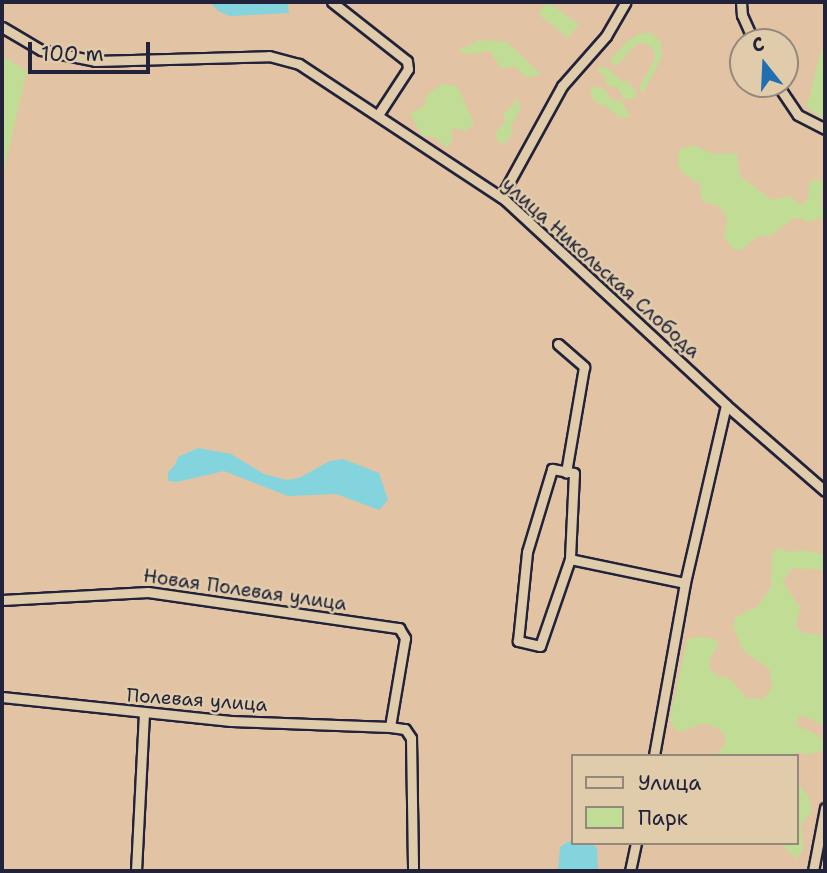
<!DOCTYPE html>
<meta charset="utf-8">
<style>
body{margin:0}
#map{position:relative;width:827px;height:873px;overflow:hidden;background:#e2c4a4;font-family:"Shantell Sans",sans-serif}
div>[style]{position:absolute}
.green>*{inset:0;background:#c1dd95}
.water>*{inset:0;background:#83d4dc}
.stream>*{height:2.5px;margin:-1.25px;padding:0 1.25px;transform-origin:1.25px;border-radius:1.25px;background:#83d4dc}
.roads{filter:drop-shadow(2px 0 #22223b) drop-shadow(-2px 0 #22223b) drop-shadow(0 2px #22223b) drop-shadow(0 -2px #22223b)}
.street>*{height:9px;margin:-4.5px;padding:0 4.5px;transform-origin:4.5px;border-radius:4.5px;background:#e0ccaa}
span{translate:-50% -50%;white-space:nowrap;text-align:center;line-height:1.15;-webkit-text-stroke:5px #e0ccaa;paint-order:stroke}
.street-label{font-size:19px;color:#22223b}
.frame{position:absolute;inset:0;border:4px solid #22223b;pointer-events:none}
.legend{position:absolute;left:571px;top:754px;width:228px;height:91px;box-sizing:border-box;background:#e0ccaa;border:2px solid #94887e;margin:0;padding:9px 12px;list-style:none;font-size:21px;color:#22223b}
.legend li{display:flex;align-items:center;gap:14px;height:35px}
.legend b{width:35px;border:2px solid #94887e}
.north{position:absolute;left:729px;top:28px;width:70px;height:70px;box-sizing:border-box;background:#e0ccaa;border:2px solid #94887e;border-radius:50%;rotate:342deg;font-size:19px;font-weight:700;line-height:28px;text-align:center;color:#22223b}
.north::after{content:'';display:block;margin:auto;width:24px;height:32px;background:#1f6fb2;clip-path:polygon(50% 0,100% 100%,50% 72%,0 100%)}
.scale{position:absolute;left:28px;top:42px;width:122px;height:32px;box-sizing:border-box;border:4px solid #22223b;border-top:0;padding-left:9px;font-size:21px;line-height:24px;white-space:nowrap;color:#22223b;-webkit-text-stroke:5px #e0ccaa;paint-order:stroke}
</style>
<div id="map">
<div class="green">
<i style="clip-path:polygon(547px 2px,579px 24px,568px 38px,538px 14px)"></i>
<i style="clip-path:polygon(651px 33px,661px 42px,662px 57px,643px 93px,639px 87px,655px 59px,653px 48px,644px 43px,636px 44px,617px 65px,612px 64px,611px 59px,628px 40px,638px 34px)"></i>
<i style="clip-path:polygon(479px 40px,507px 42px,541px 74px,528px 78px,515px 67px,501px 68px,490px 51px,468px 54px,458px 51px)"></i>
<i style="clip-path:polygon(825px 51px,825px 118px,811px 111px,806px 104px,810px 96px,820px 54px)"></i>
<i style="clip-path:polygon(2px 56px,27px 71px,2px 178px)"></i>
<i style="clip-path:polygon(599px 67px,607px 68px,623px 82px,629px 82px,637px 93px,635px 98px,624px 99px,617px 87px,607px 86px,604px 75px,597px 71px)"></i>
<i style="clip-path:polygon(443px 83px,458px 87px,474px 124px,466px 131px,452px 128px,452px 142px,447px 148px,434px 137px,422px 136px,410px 113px,424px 106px,427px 95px)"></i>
<i style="clip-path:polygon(594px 86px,606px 90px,610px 99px,622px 101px,630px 118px,620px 118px,604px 105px,598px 105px,590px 94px)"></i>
<i style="clip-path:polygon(517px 98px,521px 108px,511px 126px,513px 132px,505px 143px,499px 143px,495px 133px,505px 122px,503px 113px,512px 107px)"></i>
<i style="clip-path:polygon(694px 145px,713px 154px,737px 153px,740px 176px,772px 200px,788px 196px,801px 205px,808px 200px,809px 183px,816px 179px,823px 183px,821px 200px,825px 217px,808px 222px,800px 218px,792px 219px,772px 235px,756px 237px,743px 249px,734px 250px,724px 237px,727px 221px,724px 213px,719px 206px,702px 201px,700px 184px,679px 170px,678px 154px,682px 148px)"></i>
<i style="clip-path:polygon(780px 548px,787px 552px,804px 550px,825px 555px,825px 570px,792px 568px,783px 582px,800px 608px,796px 625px,800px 632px,825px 636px,825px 723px,822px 725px,807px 717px,799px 716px,796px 725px,818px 735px,824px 742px,824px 750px,807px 755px,799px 752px,789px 756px,715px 756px,725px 745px,725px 736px,720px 729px,704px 723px,680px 732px,673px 727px,670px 719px,687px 640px,695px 637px,712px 638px,719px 644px,710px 658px,709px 667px,714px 674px,731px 679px,746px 698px,761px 699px,768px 694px,772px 687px,770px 670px,742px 649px,733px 625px,736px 617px,758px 606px,771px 587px,772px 552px)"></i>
<i style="clip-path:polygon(797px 779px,802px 790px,808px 795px,812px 811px,801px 824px,803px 849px,797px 859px,784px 847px,784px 843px,797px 843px)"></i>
</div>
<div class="water">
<i style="clip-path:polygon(210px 2px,287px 2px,289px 13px,230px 16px,218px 11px)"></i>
<i style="clip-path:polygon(198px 448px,231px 454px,264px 474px,287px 480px,299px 478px,330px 461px,343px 459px,379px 473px,388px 500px,379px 510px,336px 494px,288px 496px,224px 471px,177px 482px,168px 481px,168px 472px,175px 465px,178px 457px)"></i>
<i style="clip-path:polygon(573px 839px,573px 843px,591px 843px,597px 848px,598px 871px,558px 871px,560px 847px)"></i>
</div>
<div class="stream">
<i style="left:2px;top:70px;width:1px;rotate:-90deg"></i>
</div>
<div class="roads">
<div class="street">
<i style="left:332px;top:2px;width:95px;rotate:38.2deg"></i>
<i style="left:407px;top:61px;width:8px;rotate:83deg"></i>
<i style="left:408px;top:69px;width:55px;rotate:123.1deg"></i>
<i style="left:741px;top:2px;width:13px;rotate:86deg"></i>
<i style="left:742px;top:15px;width:30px;rotate:66deg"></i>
<i style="left:2px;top:27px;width:45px;rotate:30.5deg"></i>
<i style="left:41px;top:50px;width:55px;rotate:11.5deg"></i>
<i style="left:95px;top:61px;width:174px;rotate:-1.6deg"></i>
<i style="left:269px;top:56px;width:31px;rotate:15deg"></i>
<i style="left:299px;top:64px;width:247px;rotate:33.4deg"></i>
<i style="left:505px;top:200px;width:301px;rotate:42.8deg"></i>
<i style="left:726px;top:405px;width:183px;rotate:103deg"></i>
<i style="left:685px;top:583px;width:176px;rotate:100.2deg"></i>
<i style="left:777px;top:84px;width:37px;rotate:56deg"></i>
<i style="left:798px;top:115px;width:30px;rotate:27deg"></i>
<i style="left:501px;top:197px;width:127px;rotate:-61.2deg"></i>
<i style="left:562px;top:86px;width:67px;rotate:-48.7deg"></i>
<i style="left:606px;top:36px;width:39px;rotate:-60deg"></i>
<i style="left:558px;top:344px;width:35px;rotate:41deg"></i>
<i style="left:584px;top:367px;width:107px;rotate:99.7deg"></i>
<i style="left:726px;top:405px;width:131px;rotate:41deg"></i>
<i style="left:570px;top:559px;width:92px;rotate:109deg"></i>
<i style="left:540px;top:646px;width:23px;rotate:-167deg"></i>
<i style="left:518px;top:641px;width:89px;rotate:-84.2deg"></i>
<i style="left:527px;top:552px;width:87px;rotate:-73.2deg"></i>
<i style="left:552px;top:469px;width:22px;rotate:10deg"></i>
<i style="left:574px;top:473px;width:86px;rotate:92.7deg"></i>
<i style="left:570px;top:559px;width:117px;rotate:11.8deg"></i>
<i style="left:2px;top:600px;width:146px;rotate:-3.1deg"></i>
<i style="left:148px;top:592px;width:254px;rotate:8.2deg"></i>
<i style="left:399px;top:628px;width:12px;rotate:59deg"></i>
<i style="left:405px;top:638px;width:90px;rotate:99.6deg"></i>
<i style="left:390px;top:727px;width:15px;rotate:8deg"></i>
<i style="left:405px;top:729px;width:11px;rotate:56deg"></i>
<i style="left:411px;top:738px;width:133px;rotate:89.1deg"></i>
<i style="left:2px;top:697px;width:230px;rotate:6deg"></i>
<i style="left:231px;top:721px;width:159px;rotate:2.2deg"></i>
<i style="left:136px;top:871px;width:157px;rotate:-87.1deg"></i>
<i style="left:630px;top:871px;width:29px;rotate:-78deg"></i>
<i style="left:813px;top:871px;width:64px;rotate:-79.2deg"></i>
</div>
</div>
<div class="street-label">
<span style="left:601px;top:268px;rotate:42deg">улица Никольская Слобода</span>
<span style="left:245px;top:590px;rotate:8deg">Новая Полевая улица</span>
<span style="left:197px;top:700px;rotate:4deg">Полевая улица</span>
</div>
<div class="frame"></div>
<ul class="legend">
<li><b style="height:9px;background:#e0ccaa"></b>Улица</li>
<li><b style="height:19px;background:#c1dd95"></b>Парк</li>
</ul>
<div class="north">С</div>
<div class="scale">100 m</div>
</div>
